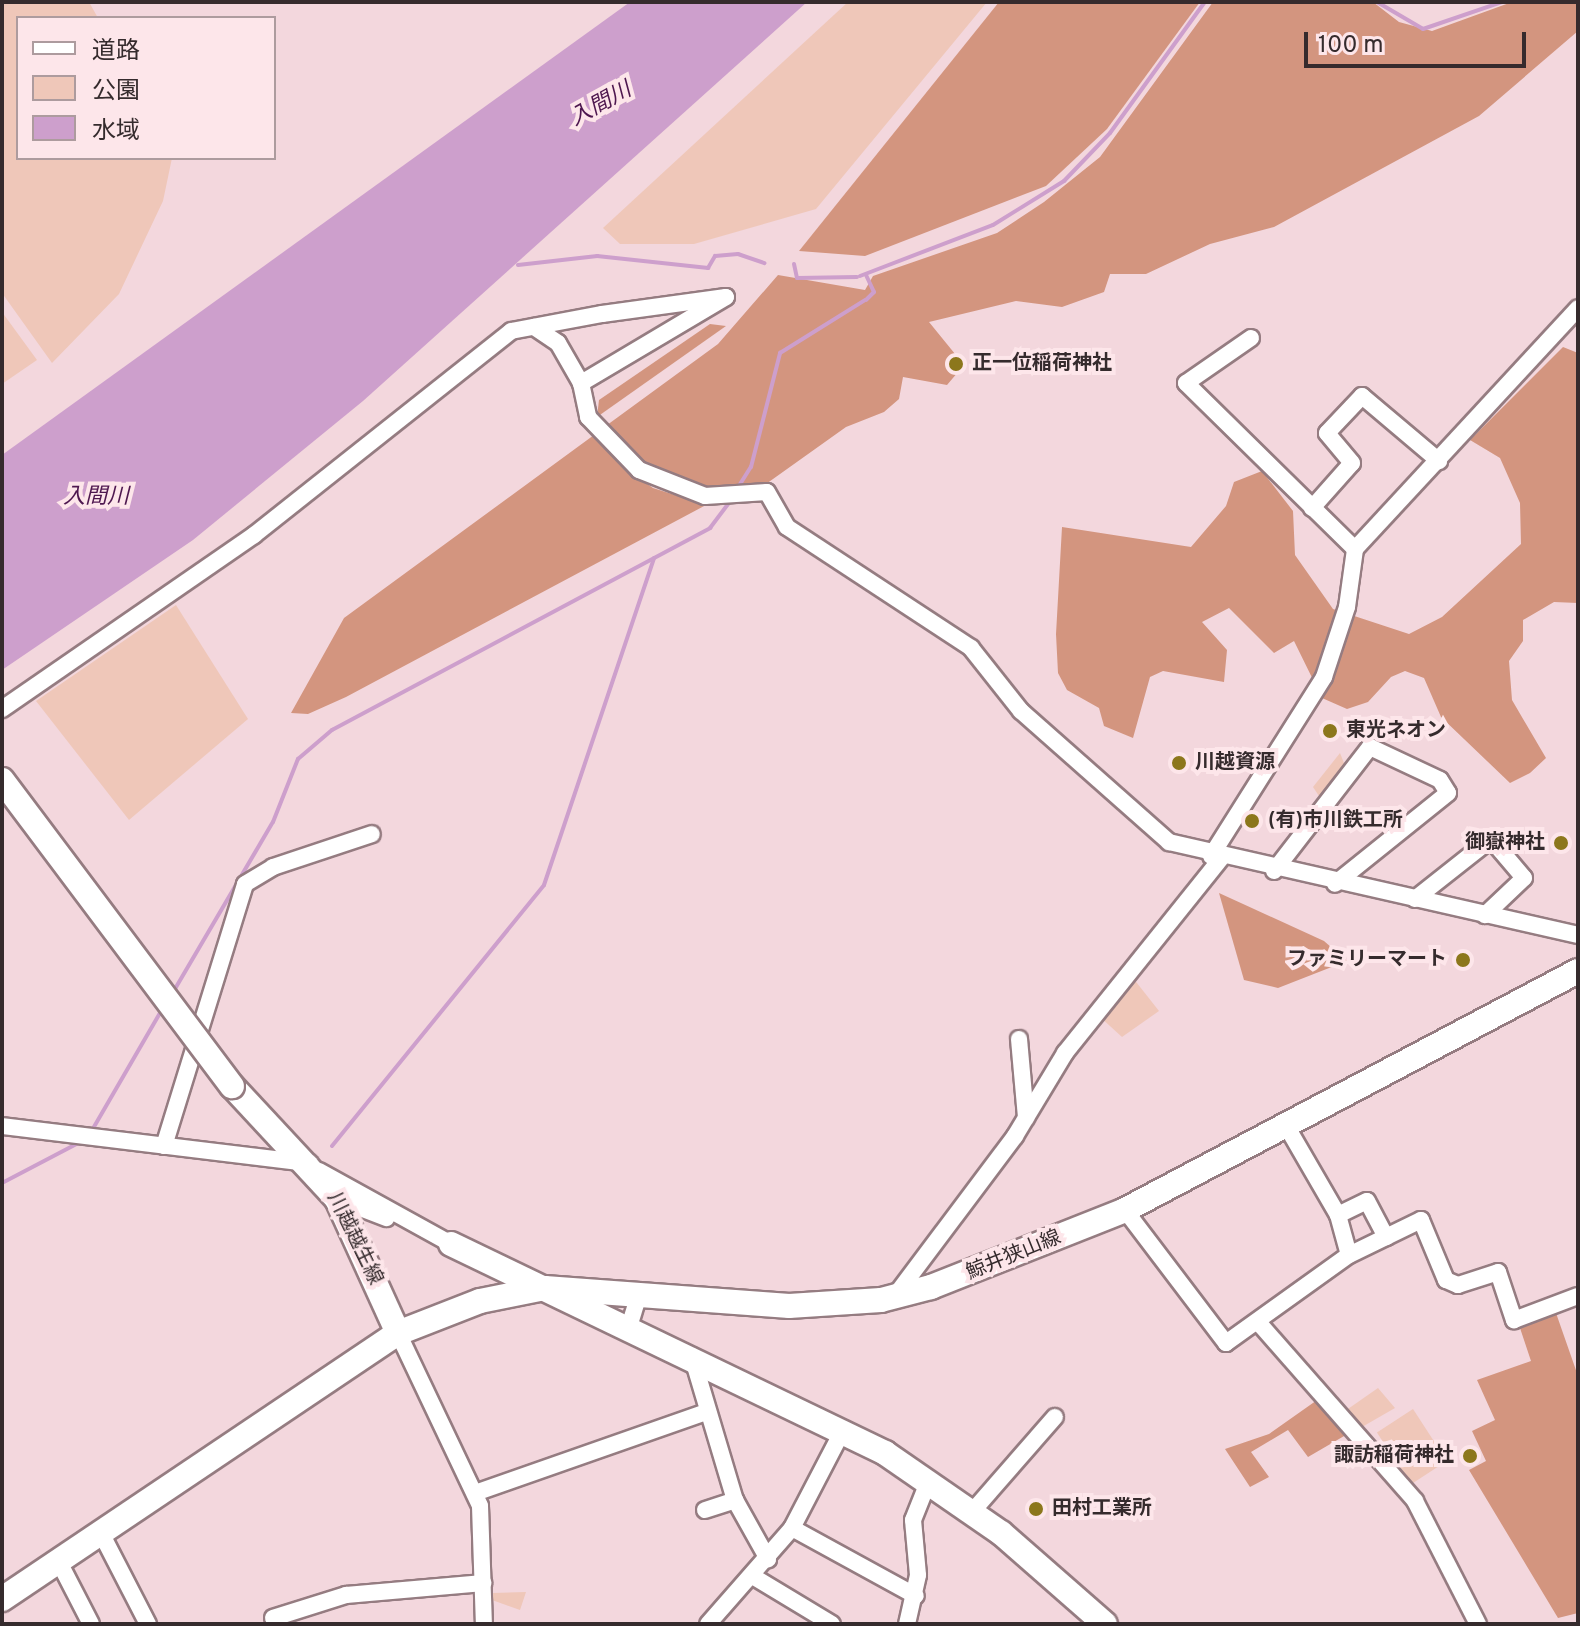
<!DOCTYPE html>
<meta charset="utf-8">
<style>
body{margin:0}
#map{position:relative;width:1580px;height:1626px;overflow:hidden;background:#f3d7dd;font-family:Overpass,"Noto Sans JP",sans-serif}
div>[style]{position:absolute}
.green>*{inset:0;background:#efc7b9;transform-origin:0 0}
.forest>*{inset:0;background:#d3957f}
.water>*{inset:0;background:#cd9fcc}
.stream>*{height:4px;margin:-2px;padding:0 2px;transform-origin:2px;border-radius:2px;background:#cd9fcc}
.roads{filter:drop-shadow(2px 0 #957c81) drop-shadow(-2px 0 #957c81) drop-shadow(0 2px #957c81) drop-shadow(0 -2px #957c81)}
.street>*{height:16px;margin:-8px;padding:0 8px;transform-origin:8px;border-radius:8px;background:#fff}
.secondary>*{height:24px;margin:-12px;padding:0 12px;transform-origin:12px;border-radius:12px;background:#fff}
.bridges{filter:drop-shadow(2px 0 #957c81) drop-shadow(-2px 0 #957c81) drop-shadow(0 2px #957c81) drop-shadow(0 -2px #957c81)}
.secondary-bridge>*{height:24px;margin:-12px;padding:0 12px;transform-origin:12px;border-radius:12px;background:#fff}
.dots>*{width:22px;height:22px;translate:-50% -50%;box-sizing:border-box;border:4px solid #fde6ea;border-radius:50%}
span{translate:-50% -50%;white-space:nowrap;text-align:center;line-height:1.15;-webkit-text-stroke:8px #fde6ea;paint-order:stroke}
.poi-label{font-size:20px;color:#352b2d;font-weight:700}
.left{translate:0 -50%;text-align:left}
.right{translate:-100% -50%;text-align:right}
.street-label{font-size:20px;color:#352b2d}
.water-label{font-size:22px;color:#4e174f;font-style:italic}
.frame{position:absolute;inset:0;border:4px solid #352b2d;pointer-events:none}
.legend{position:absolute;left:16px;top:16px;width:260px;height:144px;box-sizing:border-box;background:#fde6ea;border:2px solid #ad9b9e;margin:0;padding:10px 14px;list-style:none;font-size:24px;color:#352b2d}
.legend li{display:flex;align-items:center;gap:16px;height:40px}
.legend b{width:40px;border:2px solid #ad9b9e}
.scale{position:absolute;left:1304px;top:32px;width:222px;height:36px;box-sizing:border-box;border:4px solid #352b2d;border-top:0;padding-left:10px;font-size:24px;line-height:28px;white-space:nowrap;color:#352b2d;-webkit-text-stroke:6px #fde6ea;paint-order:stroke}
</style>
<div id="map">
<div class="green">
<i style="clip-path:polygon(2px 2px,89px 2px,98px 18px,18px 18px,18px 158px,172px 158px,163px 201px,119px 294px,52px 363px,2px 293px)"></i>
<i style="clip-path:polygon(848px 2px,987px 2px,816px 209px,694px 244px,620px 244px,603px 228px)"></i>
<i style="clip-path:polygon(2px 312px,37px 360px,2px 384px)"></i>
<i style="clip-path:polygon(176px 605px,248px 719px,129px 820px,36px 701px)"></i>
<i style="clip-path:polygon(1340px 753px,1346px 768px,1321px 799px,1313px 787px)"></i>
<i style="clip-path:polygon(1133px 978px,1159px 1011px,1122px 1037px,1099px 1016px)"></i>
<i style="clip-path:polygon(1378px 1388px,1395px 1408px,1362px 1427px,1345px 1411px)"></i>
<i style="left:1413px;top:1409px;width:62px;height:43px;rotate:57deg"></i>
<i style="clip-path:polygon(526px 1592px,520px 1610px,492px 1600px,492px 1593px)"></i>
</div>
<div class="forest">
<i style="clip-path:polygon(999px 2px,1200px 2px,1107px 129px,1046px 186px,865px 256px,799px 251px)"></i>
<i style="clip-path:polygon(1213px 2px,1373px 2px,1399px 22px,1432px 31px,1512px 2px,1578px 2px,1578px 31px,1479px 116px,1274px 227px,1210px 244px,1146px 274px,1110px 274px,1104px 292px,1062px 307px,1016px 301px,929px 322px,964px 365px,947px 385px,903px 377px,899px 399px,884px 412px,846px 427px,766px 484px,700px 487px,644px 465px,603px 428px,718px 344px,778px 275px,865px 290px,873px 276px,997px 233px,1044px 202px,1100px 157px)"></i>
<i style="clip-path:polygon(710px 324px,726px 326px,597px 417px,599px 400px)"></i>
<i style="clip-path:polygon(1563px 347px,1578px 353px,1578px 603px,1554px 602px,1523px 620px,1523px 641px,1509px 661px,1512px 700px,1546px 758px,1530px 773px,1510px 783px,1441px 717px,1424px 678px,1405px 671px,1391px 677px,1368px 702px,1347px 709px,1322px 698px,1294px 641px,1274px 653px,1229px 608px,1202px 622px,1227px 650px,1224px 682px,1163px 671px,1150px 677px,1133px 738px,1104px 726px,1099px 708px,1067px 690px,1058px 673px,1056px 634px,1062px 527px,1191px 547px,1226px 506px,1234px 482px,1262px 471px,1293px 511px,1295px 555px,1333px 609px,1409px 634px,1442px 617px,1521px 544px,1520px 503px,1500px 458px,1470px 440px)"></i>
<i style="clip-path:polygon(594px 435px,620px 465px,653px 488px,706px 505px,346px 697px,308px 714px,291px 713px,344px 618px)"></i>
<i style="clip-path:polygon(1219px 893px,1324px 941px,1347px 961px,1278px 988px,1244px 980px)"></i>
<i style="clip-path:polygon(1556px 1313px,1578px 1376px,1578px 1613px,1558px 1618px,1469px 1470px,1486px 1461px,1472px 1431px,1495px 1420px,1477px 1380px,1531px 1361px,1519px 1325px)"></i>
<i style="clip-path:polygon(1320px 1398px,1351px 1432px,1308px 1457px,1288px 1430px,1251px 1452px,1269px 1477px,1250px 1487px,1225px 1449px,1269px 1434px)"></i>
</div>
<div class="water">
<i style="clip-path:polygon(630px 2px,807px 2px,363px 401px,193px 540px,2px 670px,2px 455px)"></i>
</div>
<div class="stream">
<i style="left:1377px;top:2px;width:53px;rotate:30.4deg"></i>
<i style="left:1423px;top:29px;width:83px;rotate:-18.9deg"></i>
<i style="left:794px;top:264px;width:14px;rotate:78deg"></i>
<i style="left:797px;top:278px;width:60px;rotate:-1deg"></i>
<i style="left:518px;top:265px;width:80px;rotate:-6.5deg"></i>
<i style="left:597px;top:256px;width:112px;rotate:6.2deg"></i>
<i style="left:708px;top:268px;width:14px;rotate:-60deg"></i>
<i style="left:715px;top:256px;width:23px;rotate:-5deg"></i>
<i style="left:738px;top:254px;width:28px;rotate:19deg"></i>
<i style="left:866px;top:275px;width:19px;rotate:65deg"></i>
<i style="left:874px;top:292px;width:11px;rotate:135deg"></i>
<i style="left:860px;top:276px;width:142px;rotate:-21deg"></i>
<i style="left:993px;top:225px;width:84px;rotate:-31.8deg"></i>
<i style="left:1064px;top:181px;width:66px;rotate:-46.2deg"></i>
<i style="left:1110px;top:133px;width:162px;rotate:-54.1deg"></i>
<i style="left:737px;top:489px;width:26px;rotate:-58deg"></i>
<i style="left:751px;top:467px;width:118px;rotate:-75.7deg"></i>
<i style="left:780px;top:353px;width:100px;rotate:-31.9deg"></i>
<i style="left:172px;top:994px;width:199px;rotate:-59.6deg"></i>
<i style="left:273px;top:822px;width:68px;rotate:-68.4deg"></i>
<i style="left:298px;top:759px;width:45px;rotate:-40.5deg"></i>
<i style="left:332px;top:730px;width:429px;rotate:-28.1deg"></i>
<i style="left:710px;top:528px;width:31px;rotate:-53deg"></i>
<i style="left:91px;top:1132px;width:143px;rotate:-59.9deg"></i>
<i style="left:332px;top:1146px;width:336px;rotate:-50.9deg"></i>
<i style="left:544px;top:885px;width:345px;rotate:-71.4deg"></i>
<i style="left:2px;top:1183px;width:90px;rotate:-27.7deg"></i>
</div>
<div class="roads">
<div class="street">
<i style="left:1251px;top:338px;width:79px;rotate:145.3deg"></i>
<i style="left:1186px;top:383px;width:237px;rotate:44.5deg"></i>
<i style="left:581px;top:383px;width:35px;rotate:78deg"></i>
<i style="left:588px;top:417px;width:74px;rotate:46.1deg"></i>
<i style="left:639px;top:470px;width:71px;rotate:21.5deg"></i>
<i style="left:705px;top:496px;width:62px;rotate:-3.7deg"></i>
<i style="left:767px;top:492px;width:40px;rotate:60.3deg"></i>
<i style="left:787px;top:527px;width:220px;rotate:33.3deg"></i>
<i style="left:971px;top:648px;width:80px;rotate:51.6deg"></i>
<i style="left:1021px;top:711px;width:198px;rotate:41.5deg"></i>
<i style="left:1169px;top:842px;width:419px;rotate:12.8deg"></i>
<i style="left:1312px;top:508px;width:60px;rotate:-48.4deg"></i>
<i style="left:1352px;top:463px;width:39px;rotate:-130deg"></i>
<i style="left:1327px;top:433px;width:51px;rotate:-46.6deg"></i>
<i style="left:1362px;top:396px;width:101px;rotate:40.2deg"></i>
<i style="left:2px;top:709px;width:306px;rotate:-34.6deg"></i>
<i style="left:254px;top:535px;width:328px;rotate:-38.4deg"></i>
<i style="left:511px;top:331px;width:93px;rotate:-10.6deg"></i>
<i style="left:602px;top:314px;width:125px;rotate:-7.8deg"></i>
<i style="left:726px;top:297px;width:169px;rotate:149.3deg"></i>
<i style="left:581px;top:383px;width:46px;rotate:-119.9deg"></i>
<i style="left:558px;top:343px;width:29px;rotate:-146deg"></i>
<i style="left:1211px;top:856px;width:212px;rotate:-57.7deg"></i>
<i style="left:1324px;top:677px;width:74px;rotate:-71.8deg"></i>
<i style="left:1347px;top:607px;width:59px;rotate:-82.1deg"></i>
<i style="left:1355px;top:549px;width:328px;rotate:-47.2deg"></i>
<i style="left:1274px;top:871px;width:157px;rotate:-52.3deg"></i>
<i style="left:1370px;top:747px;width:77px;rotate:25.2deg"></i>
<i style="left:1440px;top:780px;width:15px;rotate:58deg"></i>
<i style="left:1448px;top:793px;width:145px;rotate:141.2deg"></i>
<i style="left:1415px;top:899px;width:97px;rotate:-38.3deg"></i>
<i style="left:1491px;top:839px;width:51px;rotate:49.8deg"></i>
<i style="left:1524px;top:878px;width:54px;rotate:136.5deg"></i>
<i style="left:1019px;top:1039px;width:79px;rotate:84.9deg"></i>
<i style="left:2px;top:1126px;width:310px;rotate:6.9deg"></i>
<i style="left:1287px;top:1127px;width:102px;rotate:59.9deg"></i>
<i style="left:1338px;top:1215px;width:32px;rotate:-26deg"></i>
<i style="left:1367px;top:1201px;width:41px;rotate:62.2deg"></i>
<i style="left:164px;top:1146px;width:274px;rotate:-72.8deg"></i>
<i style="left:245px;top:884px;width:33px;rotate:-31deg"></i>
<i style="left:273px;top:867px;width:104px;rotate:-18.4deg"></i>
<i style="left:319px;top:1171px;width:151px;rotate:28.9deg"></i>
<i style="left:337px;top:1199px;width:53px;rotate:21.2deg"></i>
<i style="left:1125px;top:1210px;width:167px;rotate:52.8deg"></i>
<i style="left:1226px;top:1343px;width:151px;rotate:-35.6deg"></i>
<i style="left:1349px;top:1255px;width:80px;rotate:-25.9deg"></i>
<i style="left:1421px;top:1220px;width:65px;rotate:67.4deg"></i>
<i style="left:1446px;top:1280px;width:13px;rotate:23deg"></i>
<i style="left:1458px;top:1285px;width:42px;rotate:-18deg"></i>
<i style="left:1498px;top:1272px;width:51px;rotate:71.6deg"></i>
<i style="left:1514px;top:1320px;width:68px;rotate:-20.6deg"></i>
<i style="left:1338px;top:1215px;width:41px;rotate:74.6deg"></i>
<i style="left:895px;top:1296px;width:200px;rotate:-53.1deg"></i>
<i style="left:1015px;top:1136px;width:97px;rotate:-58.9deg"></i>
<i style="left:1065px;top:1053px;width:250px;rotate:-51.3deg"></i>
<i style="left:1258px;top:1322px;width:238px;rotate:48.7deg"></i>
<i style="left:1415px;top:1501px;width:138px;rotate:62.9deg"></i>
<i style="left:629px;top:1327px;width:34px;rotate:-73deg"></i>
<i style="left:398px;top:1333px;width:191px;rotate:64.6deg"></i>
<i style="left:480px;top:1506px;width:118px;rotate:88.1deg"></i>
<i style="left:692px;top:1356px;width:150px;rotate:73.4deg"></i>
<i style="left:735px;top:1500px;width:68px;rotate:60.8deg"></i>
<i style="left:475px;top:1493px;width:242px;rotate:-19.3deg"></i>
<i style="left:705px;top:1510px;width:32px;rotate:-18deg"></i>
<i style="left:972px;top:1512px;width:126px;rotate:-48.9deg"></i>
<i style="left:792px;top:1528px;width:141px;rotate:28.7deg"></i>
<i style="left:100px;top:1531px;width:105px;rotate:62.7deg"></i>
<i style="left:58px;top:1560px;width:72px;rotate:62.7deg"></i>
<i style="left:754px;top:1577px;width:91px;rotate:31.1deg"></i>
<i style="left:273px;top:1618px;width:77px;rotate:-17.5deg"></i>
<i style="left:346px;top:1595px;width:138px;rotate:-5deg"></i>
<i style="left:708px;top:1624px;width:128px;rotate:-48.8deg"></i>
<i style="left:792px;top:1528px;width:110px;rotate:-62.5deg"></i>
<i style="left:907px;top:1624px;width:50px;rotate:-77.3deg"></i>
<i style="left:918px;top:1575px;width:55px;rotate:-95.2deg"></i>
<i style="left:913px;top:1520px;width:43px;rotate:-68.2deg"></i>
</div>
<div class="secondary">
<i style="left:451px;top:1244px;width:482px;rotate:25.7deg"></i>
<i style="left:885px;top:1453px;width:141px;rotate:34.6deg"></i>
<i style="left:1001px;top:1533px;width:138px;rotate:41.2deg"></i>
<i style="left:398px;top:1333px;width:88px;rotate:-21.3deg"></i>
<i style="left:480px;top:1301px;width:66px;rotate:-11.3deg"></i>
<i style="left:545px;top:1288px;width:245px;rotate:4.2deg"></i>
<i style="left:789px;top:1306px;width:92px;rotate:-3.7deg"></i>
<i style="left:881px;top:1300px;width:52px;rotate:-14.6deg"></i>
<i style="left:931px;top:1287px;width:209px;rotate:-21.6deg"></i>
<i style="left:1125px;top:1210px;width:512px;rotate:-27.82deg"></i>
<i style="left:2px;top:1599px;width:477px;rotate:-33.9deg"></i>
<i style="left:398px;top:1333px;width:147px;rotate:-114.5deg"></i>
<i style="left:337px;top:1199px;width:154px;rotate:-132.9deg"></i>
</div>
</div>
<div class="bridges">
<div class="secondary-bridge">
<i style="left:2px;top:780px;width:383px;rotate:53.1deg"></i>
</div>
</div>
<div class="dots">
<i style="left:956px;top:364px;background:#8c771c"></i>
<i style="left:1330px;top:731px;background:#8c771c"></i>
<i style="left:1179px;top:763px;background:#8c771c"></i>
<i style="left:1252px;top:821px;background:#8c771c"></i>
<i style="left:1561px;top:843px;background:#8c771c"></i>
<i style="left:1463px;top:960px;background:#8c771c"></i>
<i style="left:1470px;top:1456px;background:#8c771c"></i>
<i style="left:1036px;top:1509px;background:#8c771c"></i>
</div>
<div class="poi-label">
<span class="left" style="left:972px;top:364px">正一位稲荷神社</span>
<span class="left" style="left:1346px;top:731px">東光ネオン</span>
<span class="left" style="left:1195px;top:763px">川越資源</span>
<span class="left" style="left:1268px;top:821px">(有)市川鉄工所</span>
<span class="right" style="left:1545px;top:843px">御嶽神社</span>
<span class="right" style="left:1447px;top:960px">ファミリーマート</span>
<span class="right" style="left:1454px;top:1456px">諏訪稲荷神社</span>
<span class="left" style="left:1052px;top:1509px">田村工業所</span>
</div>
<div class="street-label">
<span style="left:354px;top:1239px;rotate:64deg">川越越生線</span>
<span style="left:1014px;top:1256px;rotate:-22deg">鯨井狭山線</span>
</div>
<div class="water-label">
<span style="left:601px;top:105px;rotate:-29deg">入間川</span>
<span style="left:96px;top:498px">入間川</span>
</div>
<div class="frame"></div>
<ul class="legend">
<li><b style="height:10px;background:#fff"></b>道路</li>
<li><b style="height:22px;background:#efc7b9"></b>公園</li>
<li><b style="height:22px;background:#cd9fcc"></b>水域</li>
</ul>
<div class="scale">100 m</div>
</div>
